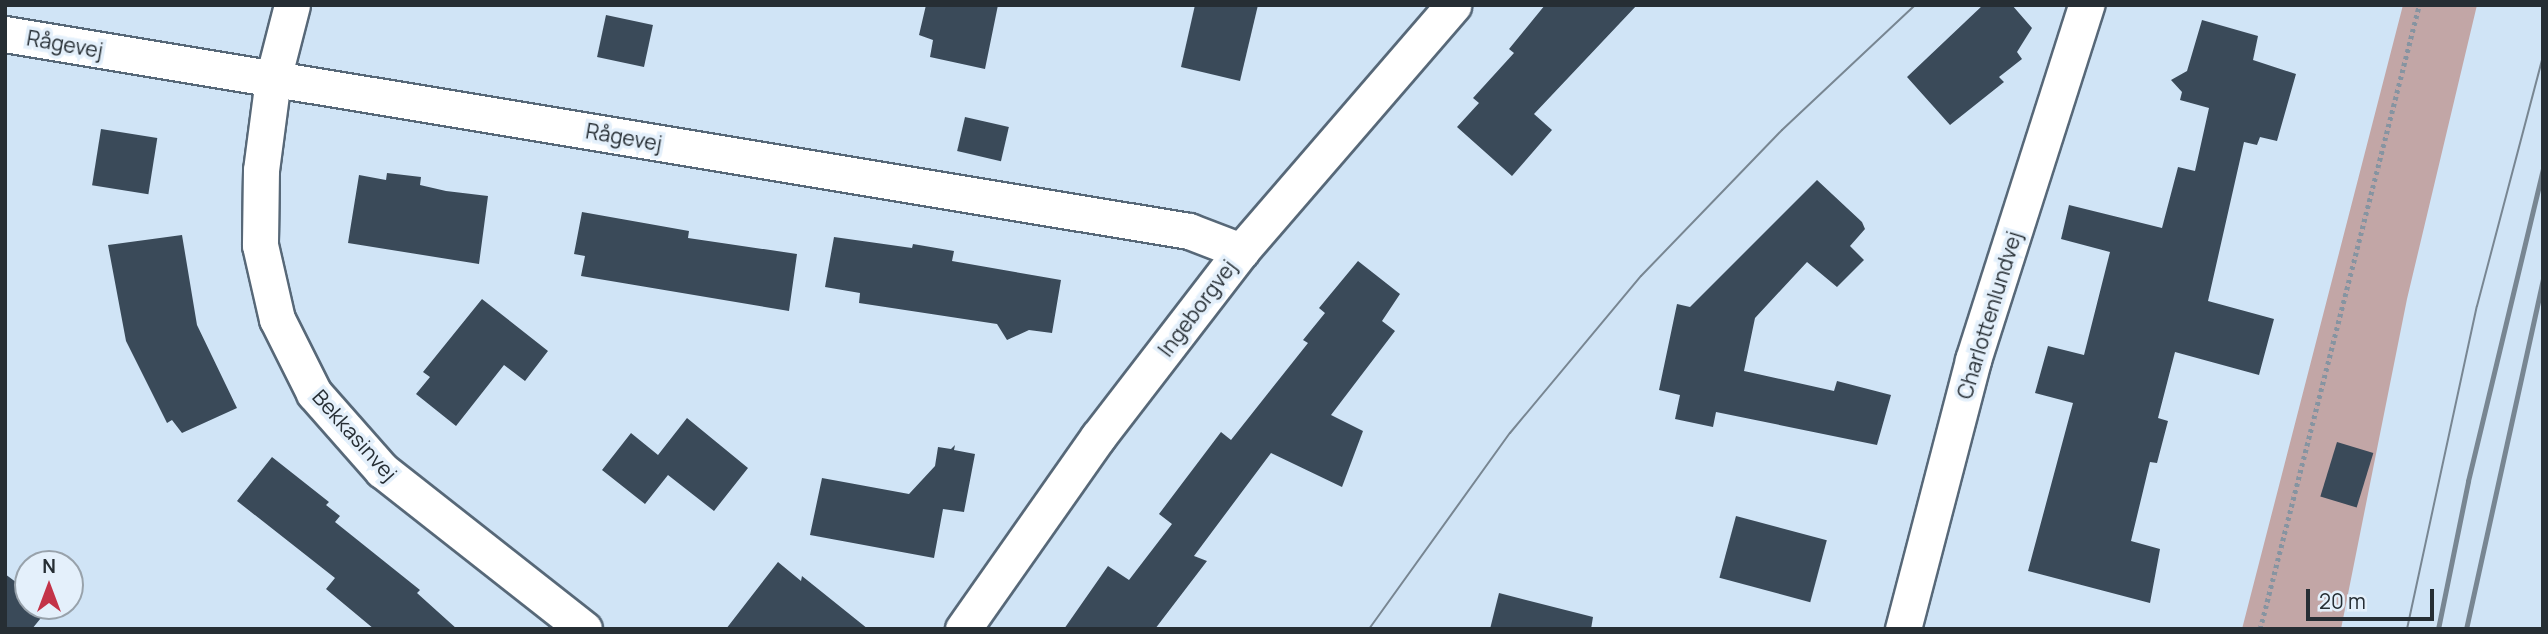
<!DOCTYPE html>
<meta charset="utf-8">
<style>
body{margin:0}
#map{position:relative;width:2548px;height:634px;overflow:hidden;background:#d0e4f6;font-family:Manrope,sans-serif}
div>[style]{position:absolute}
.green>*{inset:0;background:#c2a6a6}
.building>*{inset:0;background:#3a4a59;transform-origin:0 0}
.path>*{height:4.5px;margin-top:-2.25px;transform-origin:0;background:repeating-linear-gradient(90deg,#8694a1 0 3.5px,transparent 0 7px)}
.roads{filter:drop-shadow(2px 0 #576878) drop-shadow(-2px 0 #576878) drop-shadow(0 2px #576878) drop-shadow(0 -2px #576878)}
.street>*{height:35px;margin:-17.5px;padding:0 17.5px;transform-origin:17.5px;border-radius:17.5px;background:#fff}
.tram>*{height:2px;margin:-1px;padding:0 1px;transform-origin:1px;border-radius:1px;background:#788692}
.rail>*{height:5px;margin:-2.5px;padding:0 2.5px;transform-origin:2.5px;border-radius:2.5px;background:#788692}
span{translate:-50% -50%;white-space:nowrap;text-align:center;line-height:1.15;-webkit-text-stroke:7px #e4f0fb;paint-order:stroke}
.street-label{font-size:21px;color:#262e34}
.frame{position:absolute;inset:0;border:7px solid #262e34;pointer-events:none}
.north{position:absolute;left:14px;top:550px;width:70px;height:70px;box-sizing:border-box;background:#e4f0fb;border:2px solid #98a2ab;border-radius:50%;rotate:0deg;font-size:19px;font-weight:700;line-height:28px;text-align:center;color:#262e34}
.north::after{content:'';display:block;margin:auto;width:24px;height:32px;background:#c33348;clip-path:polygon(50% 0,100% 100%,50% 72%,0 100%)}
.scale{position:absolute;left:2306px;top:589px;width:128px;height:32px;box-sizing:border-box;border:4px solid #262e34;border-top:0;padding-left:9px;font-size:21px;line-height:24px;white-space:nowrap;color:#262e34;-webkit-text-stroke:5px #e4f0fb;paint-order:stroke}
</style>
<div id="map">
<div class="green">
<i style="clip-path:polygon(2403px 5px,2477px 5px,2407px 299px,2341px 629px,2242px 629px)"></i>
</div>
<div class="building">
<i style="clip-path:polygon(926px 5px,998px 5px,985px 69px,930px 57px,933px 40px,919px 35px)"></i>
<i style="clip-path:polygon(1195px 5px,1258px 5px,1240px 81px,1181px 67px)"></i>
<i style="clip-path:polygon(1545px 5px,1637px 5px,1534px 114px,1552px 130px,1512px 176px,1457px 127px,1479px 103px,1473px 98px,1514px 53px,1509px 49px)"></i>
<i style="clip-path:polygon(1983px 5px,2012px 5px,2032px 28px,2017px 52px,2022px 59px,1999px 77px,2004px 82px,1950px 125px,1907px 77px)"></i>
<i style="left:606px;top:15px;width:48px;height:43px;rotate:12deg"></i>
<i style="clip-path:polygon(2202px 20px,2258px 36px,2253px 60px,2296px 74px,2277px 141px,2260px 137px,2257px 145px,2244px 142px,2208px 301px,2274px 319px,2259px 375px,2175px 352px,2158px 418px,2168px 421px,2157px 463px,2150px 462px,2131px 541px,2160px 549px,2150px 603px,2028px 571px,2073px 403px,2035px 393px,2048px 346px,2084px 355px,2110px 252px,2061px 239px,2069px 205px,2162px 228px,2178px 167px,2195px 171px,2209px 108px,2180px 100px,2182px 92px,2171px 80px,2187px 71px)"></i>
<i style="left:965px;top:117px;width:45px;height:35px;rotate:13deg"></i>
<i style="left:101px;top:129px;width:57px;height:57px;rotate:9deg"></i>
<i style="clip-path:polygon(387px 173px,421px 177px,420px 185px,446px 191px,488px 196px,479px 264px,348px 243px,359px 175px,386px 180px)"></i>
<i style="clip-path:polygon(1817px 180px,1862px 222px,1865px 229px,1850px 246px,1864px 260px,1837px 287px,1807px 262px,1755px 318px,1744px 371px,1834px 391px,1837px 381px,1891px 395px,1877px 445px,1716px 412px,1713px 427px,1675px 419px,1680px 395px,1659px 390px,1677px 304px,1690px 307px)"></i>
<i style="clip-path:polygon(582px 212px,689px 231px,688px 238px,797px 254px,789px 311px,581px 276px,585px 256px,574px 254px)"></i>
<i style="clip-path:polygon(182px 235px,197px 325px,237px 408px,182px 433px,172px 420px,167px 423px,126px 341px,108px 245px)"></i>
<i style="clip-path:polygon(834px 237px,912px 248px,913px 244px,954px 251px,952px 261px,1061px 280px,1052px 333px,1029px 330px,1007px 340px,997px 324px,859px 303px,860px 293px,825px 287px)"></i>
<i style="clip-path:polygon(1358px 261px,1400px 294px,1382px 321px,1395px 331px,1331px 415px,1363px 431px,1342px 487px,1271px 453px,1194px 556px,1207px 561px,1155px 629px,1064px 629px,1108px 566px,1129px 580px,1172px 524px,1159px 514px,1221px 432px,1231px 440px,1308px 343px,1303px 340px,1325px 313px,1319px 308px)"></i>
<i style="clip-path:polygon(482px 299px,548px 351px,525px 381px,504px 365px,456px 426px,416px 394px,430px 377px,423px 372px)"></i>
<i style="clip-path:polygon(687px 418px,748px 468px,714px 511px,668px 475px,645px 504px,602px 470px,631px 433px,658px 455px)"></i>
<i style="left:2337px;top:442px;width:38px;height:57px;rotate:17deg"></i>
<i style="clip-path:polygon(955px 445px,954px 450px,975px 454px,964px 512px,943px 509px,934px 558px,810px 535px,822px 478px,909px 494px,935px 466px,938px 447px,951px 449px)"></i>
<i style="clip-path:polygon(272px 457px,329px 502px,326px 505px,340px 516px,335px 522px,420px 590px,417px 593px,457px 629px,374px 629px,326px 589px,335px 578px,237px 501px)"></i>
<i style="left:1736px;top:516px;width:94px;height:64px;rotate:15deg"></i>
<i style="clip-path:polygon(778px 562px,801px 581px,802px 576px,868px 629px,726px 629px)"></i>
<i style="clip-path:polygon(5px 574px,28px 591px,28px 606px,49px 608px,32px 629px,5px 629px)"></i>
<i style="clip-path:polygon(1499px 593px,1593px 617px,1591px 629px,1490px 629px)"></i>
</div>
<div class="path">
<i style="left:2260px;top:629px;width:644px;rotate:-75.7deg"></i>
</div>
<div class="roads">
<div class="street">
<i style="left:292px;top:5px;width:76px;rotate:104.4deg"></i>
<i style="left:273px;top:79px;width:92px;rotate:97.5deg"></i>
<i style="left:261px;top:170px;width:75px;rotate:90.8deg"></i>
<i style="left:260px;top:245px;width:76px;rotate:77.1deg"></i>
<i style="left:277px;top:319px;width:83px;rotate:63.4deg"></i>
<i style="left:314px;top:393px;width:103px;rotate:48.6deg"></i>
<i style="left:382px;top:470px;width:257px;rotate:38.2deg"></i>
<i style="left:5px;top:34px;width:1200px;rotate:9.45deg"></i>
<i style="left:1189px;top:231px;width:56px;rotate:21deg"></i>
<i style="left:963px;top:629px;width:235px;rotate:-54.9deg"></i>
<i style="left:1098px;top:437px;width:235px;rotate:-52.4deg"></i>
<i style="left:1241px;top:251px;width:325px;rotate:-49.2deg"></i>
<i style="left:1903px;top:629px;width:278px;rotate:-75.4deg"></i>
<i style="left:1973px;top:360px;width:373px;rotate:-72.3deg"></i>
</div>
</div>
<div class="tram">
<i style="left:1369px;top:629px;width:241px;rotate:-54.3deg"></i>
<i style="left:1510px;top:433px;width:204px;rotate:-50.2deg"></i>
<i style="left:1641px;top:276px;width:203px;rotate:-46deg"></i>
<i style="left:1782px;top:130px;width:183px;rotate:-43.2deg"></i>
<i style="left:2407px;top:629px;width:330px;rotate:-77.8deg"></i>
<i style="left:2477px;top:306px;width:259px;rotate:-75.2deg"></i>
</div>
<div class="rail">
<i style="left:2438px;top:629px;width:151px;rotate:-78.5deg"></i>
<i style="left:2468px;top:481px;width:321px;rotate:-76.5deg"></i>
<i style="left:2466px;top:629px;width:359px;rotate:-77.6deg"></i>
</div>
<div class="street-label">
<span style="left:65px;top:44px;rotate:10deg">Rågevej</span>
<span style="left:624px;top:137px;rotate:10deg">Rågevej</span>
<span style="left:1197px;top:308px;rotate:-53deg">Ingeborgvej</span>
<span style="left:1989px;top:315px;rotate:-73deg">Charlottenlundvej</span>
<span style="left:355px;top:435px;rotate:48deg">Bekkasinvej</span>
</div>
<div class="frame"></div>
<div class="north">N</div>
<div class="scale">20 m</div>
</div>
